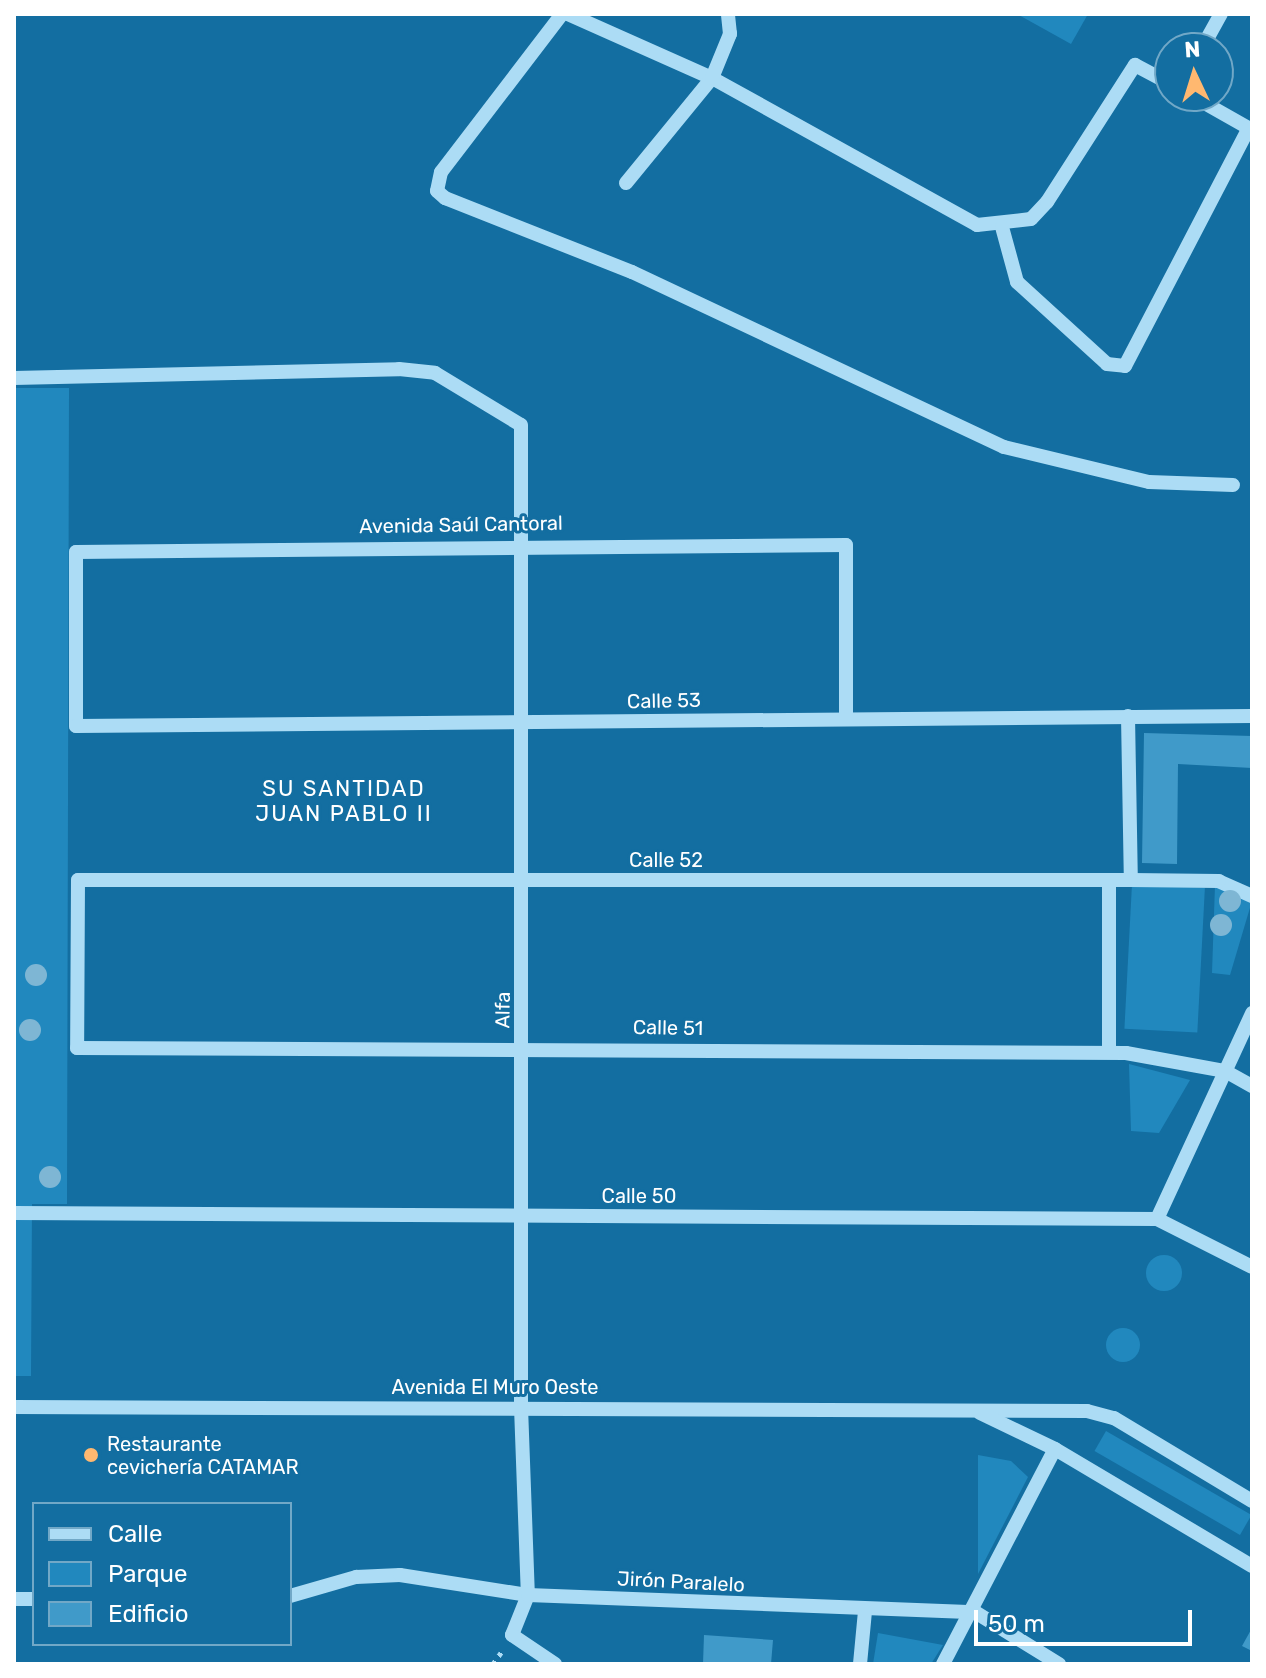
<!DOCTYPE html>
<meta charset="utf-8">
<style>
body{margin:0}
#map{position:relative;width:1266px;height:1678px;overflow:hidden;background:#136ea1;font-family:Rubik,sans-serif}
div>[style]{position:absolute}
.green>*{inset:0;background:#2188be;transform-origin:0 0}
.round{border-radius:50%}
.building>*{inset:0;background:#409ac9}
.path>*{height:5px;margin-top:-2.5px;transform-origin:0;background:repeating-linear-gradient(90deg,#acdcf5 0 4px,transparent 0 10px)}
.minor>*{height:14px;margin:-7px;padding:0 7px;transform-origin:7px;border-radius:7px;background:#acdcf5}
.trees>*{width:22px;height:22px;margin:-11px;border-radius:50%;background:#7eb6d4}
.dots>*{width:22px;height:22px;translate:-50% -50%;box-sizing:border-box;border:4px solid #136ea1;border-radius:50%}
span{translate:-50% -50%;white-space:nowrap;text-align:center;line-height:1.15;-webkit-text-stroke:6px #136ea1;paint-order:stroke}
.street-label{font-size:20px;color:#fff}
.poi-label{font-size:20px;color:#fff}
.left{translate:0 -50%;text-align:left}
.neighbourhood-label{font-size:22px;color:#fff;letter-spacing:2px}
.frame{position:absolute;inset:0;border:16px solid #fff;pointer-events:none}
.legend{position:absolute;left:32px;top:1502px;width:260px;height:144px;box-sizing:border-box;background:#136ea1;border:2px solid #71a8c7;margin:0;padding:10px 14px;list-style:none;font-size:24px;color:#fff}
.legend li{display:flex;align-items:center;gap:16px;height:40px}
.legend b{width:40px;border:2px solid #71a8c7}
.north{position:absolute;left:1154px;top:32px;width:80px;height:80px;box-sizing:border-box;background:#136ea1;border:2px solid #71a8c7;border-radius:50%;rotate:356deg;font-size:22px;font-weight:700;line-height:32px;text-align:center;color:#fff}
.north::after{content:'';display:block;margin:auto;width:28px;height:36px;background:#ffb870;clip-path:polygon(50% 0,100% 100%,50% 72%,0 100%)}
.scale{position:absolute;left:974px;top:1610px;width:218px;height:36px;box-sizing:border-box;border:4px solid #fff;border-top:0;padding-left:10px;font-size:24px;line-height:28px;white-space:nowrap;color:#fff;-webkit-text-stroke:6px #136ea1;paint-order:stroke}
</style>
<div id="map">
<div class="green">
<i style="clip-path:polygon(1017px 14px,1088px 14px,1071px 44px)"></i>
<i style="clip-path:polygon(14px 388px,69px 388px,67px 1204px,32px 1204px,31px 1376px,14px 1376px)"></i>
<i style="left:1132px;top:884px;width:73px;height:145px;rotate:3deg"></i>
<i style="clip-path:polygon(1215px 885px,1252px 901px,1230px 975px,1212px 973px)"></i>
<i style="clip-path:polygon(1129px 1064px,1190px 1080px,1159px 1133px,1131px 1131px)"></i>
<i class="round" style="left:1146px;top:1255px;width:36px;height:36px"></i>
<i class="round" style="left:1106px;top:1328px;width:34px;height:34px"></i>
<i style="left:1106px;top:1431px;width:168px;height:23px;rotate:30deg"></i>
<i style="clip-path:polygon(978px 1455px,1011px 1461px,1028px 1477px,978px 1574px)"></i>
<i style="clip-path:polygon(878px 1633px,943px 1645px,931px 1664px,873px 1664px)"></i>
</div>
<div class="building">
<i style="clip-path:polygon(1144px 733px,1252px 736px,1252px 768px,1178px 764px,1177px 864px,1142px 863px)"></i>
<i style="clip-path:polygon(1252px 1628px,1252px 1651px,1242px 1646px)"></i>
<i style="clip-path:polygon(704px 1635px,773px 1640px,771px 1664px,703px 1664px)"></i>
</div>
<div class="path">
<i style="left:493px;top:1664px;width:16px;rotate:-55deg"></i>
</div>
<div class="minor">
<i style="left:562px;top:14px;width:199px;rotate:127.4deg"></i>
<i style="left:441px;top:172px;width:19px;rotate:102deg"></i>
<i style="left:437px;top:191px;width:11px;rotate:41deg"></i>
<i style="left:445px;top:198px;width:201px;rotate:21.6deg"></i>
<i style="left:632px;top:272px;width:411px;rotate:25.2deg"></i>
<i style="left:1004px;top:447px;width:149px;rotate:13.6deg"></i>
<i style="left:1149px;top:482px;width:84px;rotate:2deg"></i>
<i style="left:568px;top:14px;width:158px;rotate:24deg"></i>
<i style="left:712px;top:78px;width:303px;rotate:29deg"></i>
<i style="left:977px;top:225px;width:54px;rotate:-6.3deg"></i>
<i style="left:1031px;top:219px;width:23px;rotate:-47deg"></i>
<i style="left:1047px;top:202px;width:163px;rotate:-57.3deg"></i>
<i style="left:1135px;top:65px;width:40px;rotate:28deg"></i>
<i style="left:1202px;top:48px;width:39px;rotate:-61deg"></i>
<i style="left:1192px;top:96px;width:69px;rotate:29.5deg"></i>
<i style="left:626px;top:183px;width:136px;rotate:-50.7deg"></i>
<i style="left:712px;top:78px;width:48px;rotate:-67.8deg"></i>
<i style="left:730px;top:34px;width:20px;rotate:-96deg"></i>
<i style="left:1002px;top:227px;width:57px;rotate:74.7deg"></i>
<i style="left:1017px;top:282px;width:122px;rotate:42.3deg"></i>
<i style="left:1107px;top:364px;width:18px;rotate:6deg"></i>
<i style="left:1125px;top:366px;width:268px;rotate:-62.5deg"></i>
<i style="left:14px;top:378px;width:385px;rotate:-1.3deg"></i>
<i style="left:399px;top:369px;width:36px;rotate:6deg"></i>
<i style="left:435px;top:373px;width:100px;rotate:31.2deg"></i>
<i style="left:521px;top:425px;width:982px;rotate:90deg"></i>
<i style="left:521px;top:1407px;width:188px;rotate:87.9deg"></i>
<i style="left:528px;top:1595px;width:43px;rotate:111.8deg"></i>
<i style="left:512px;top:1635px;width:52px;rotate:34deg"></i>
<i style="left:1128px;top:716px;width:164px;rotate:89deg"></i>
<i style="left:846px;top:719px;width:174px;rotate:-90deg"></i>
<i style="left:846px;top:545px;width:770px;rotate:179.48deg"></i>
<i style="left:76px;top:552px;width:174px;rotate:90deg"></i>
<i style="left:76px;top:726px;width:1176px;rotate:-0.49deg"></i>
<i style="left:1109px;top:880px;width:172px;rotate:90deg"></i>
<i style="left:1252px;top:896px;width:36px;rotate:-156deg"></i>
<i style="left:1219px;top:881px;width:88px;rotate:-179.3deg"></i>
<i style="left:1131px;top:880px;width:1053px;rotate:180deg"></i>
<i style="left:78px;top:880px;width:168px;rotate:90.3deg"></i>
<i style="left:77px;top:1048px;width:1049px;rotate:0.27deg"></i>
<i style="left:1126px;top:1053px;width:101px;rotate:10.3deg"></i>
<i style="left:1225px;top:1071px;width:31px;rotate:29deg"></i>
<i style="left:14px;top:1213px;width:1143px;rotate:0.3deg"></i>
<i style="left:1157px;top:1219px;width:106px;rotate:26.8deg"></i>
<i style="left:1157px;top:1219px;width:227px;rotate:-65.2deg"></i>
<i style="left:14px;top:1407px;width:1073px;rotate:0.21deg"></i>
<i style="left:1087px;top:1411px;width:28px;rotate:15deg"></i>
<i style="left:1114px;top:1418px;width:161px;rotate:31deg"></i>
<i style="left:980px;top:1413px;width:83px;rotate:25.6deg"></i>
<i style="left:1055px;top:1449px;width:229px;rotate:30.7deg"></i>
<i style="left:290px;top:1596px;width:69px;rotate:-16.1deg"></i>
<i style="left:356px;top:1577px;width:44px;rotate:-2.6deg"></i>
<i style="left:400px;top:1575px;width:130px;rotate:8.9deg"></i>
<i style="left:528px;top:1595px;width:447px;rotate:2.2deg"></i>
<i style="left:975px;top:1612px;width:99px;rotate:31.8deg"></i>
<i style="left:14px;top:1599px;width:20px"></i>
<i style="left:860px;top:1664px;width:53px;rotate:-84.6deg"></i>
<i style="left:943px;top:1664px;width:242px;rotate:-62.5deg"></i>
</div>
<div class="trees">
<i style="left:1230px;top:901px"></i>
<i style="left:1221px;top:925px"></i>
<i style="left:36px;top:975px"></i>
<i style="left:30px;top:1030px"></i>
<i style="left:50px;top:1177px"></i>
</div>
<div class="dots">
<i style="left:91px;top:1455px;background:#ffb870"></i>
</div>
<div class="street-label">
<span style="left:461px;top:525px;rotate:-1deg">Avenida Saúl Cantoral</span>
<span style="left:664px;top:701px;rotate:-1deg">Calle 53</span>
<span style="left:666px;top:860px">Calle 52</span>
<span style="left:503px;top:1010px;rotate:-89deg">Alfa</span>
<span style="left:668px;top:1028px;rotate:1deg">Calle 51</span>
<span style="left:639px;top:1196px">Calle 50</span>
<span style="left:495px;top:1387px">Avenida El Muro Oeste</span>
<span style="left:681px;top:1582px;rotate:3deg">Jirón Paralelo</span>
</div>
<div class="poi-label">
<span class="left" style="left:107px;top:1456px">Restaurante<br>cevichería CATAMAR</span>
</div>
<div class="neighbourhood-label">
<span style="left:344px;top:801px">SU SANTIDAD<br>JUAN PABLO II</span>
</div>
<div class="frame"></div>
<ul class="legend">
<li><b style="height:10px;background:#acdcf5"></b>Calle</li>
<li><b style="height:22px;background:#2188be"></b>Parque</li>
<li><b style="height:22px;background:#409ac9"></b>Edificio</li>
</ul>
<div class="north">N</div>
<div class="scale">50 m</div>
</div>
